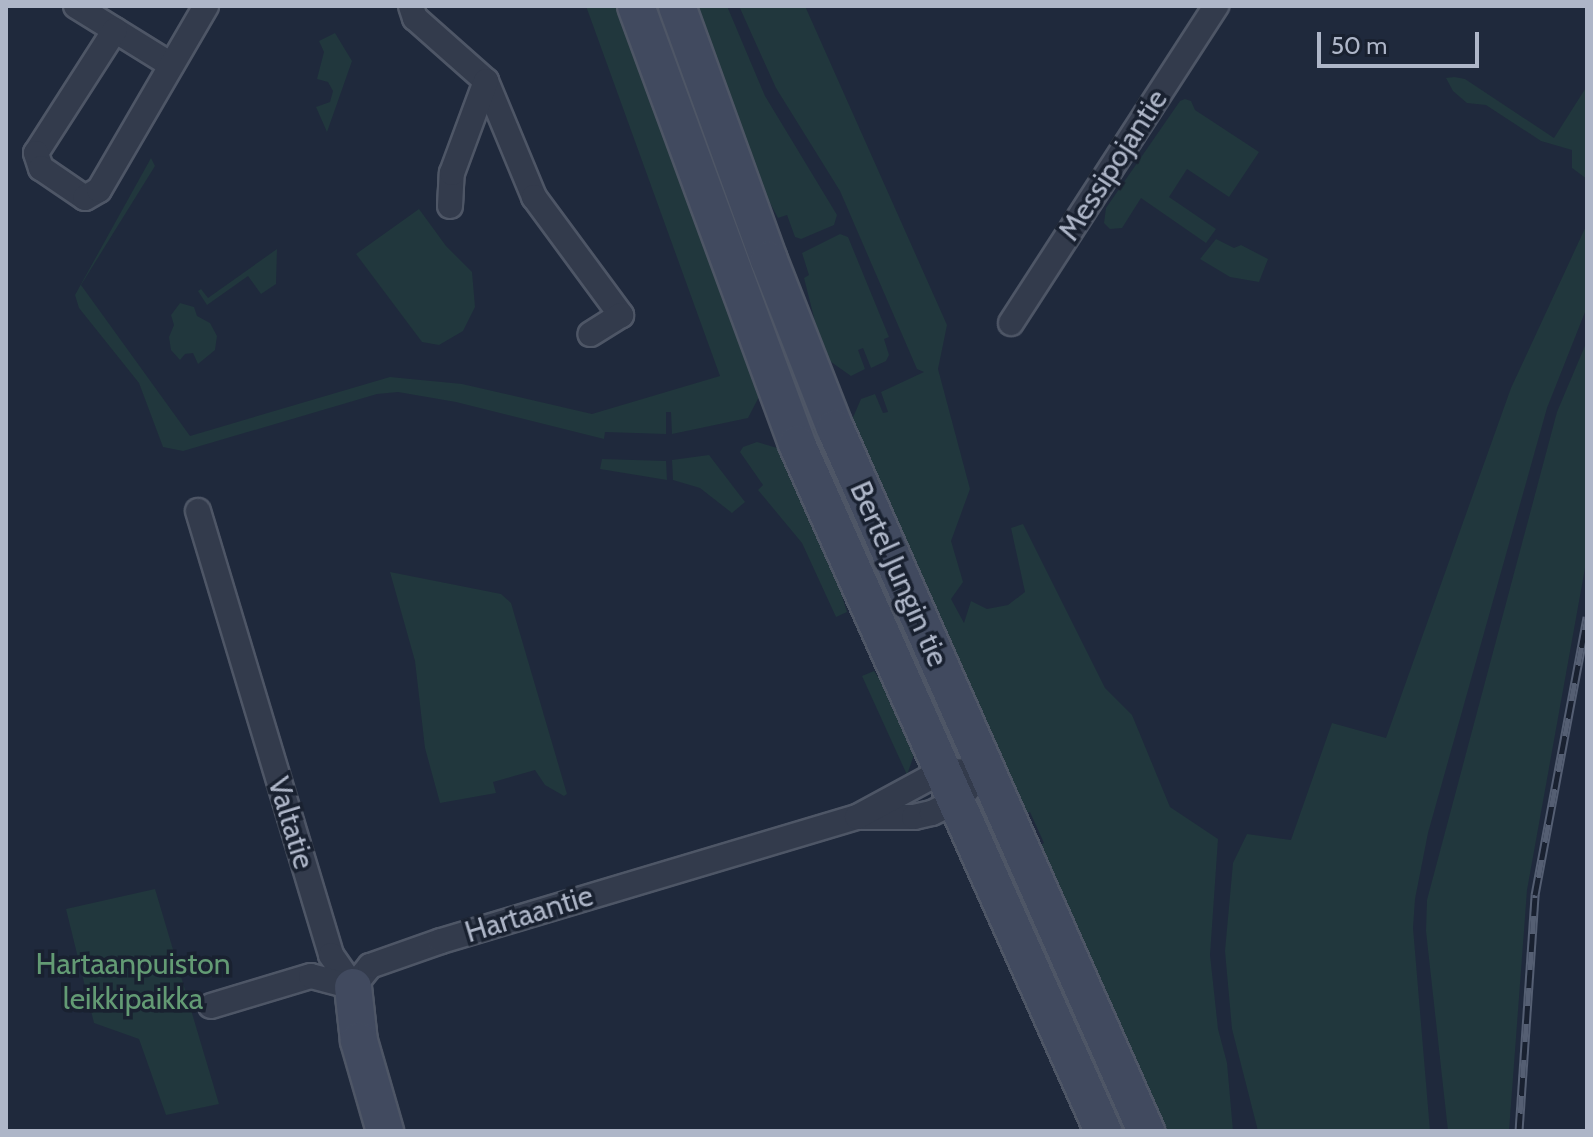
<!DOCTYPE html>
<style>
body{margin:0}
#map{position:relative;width:1593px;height:1137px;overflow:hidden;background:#1f293c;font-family:Cabin,sans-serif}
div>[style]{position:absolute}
.green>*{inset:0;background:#21373d}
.roads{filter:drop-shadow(2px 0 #4e5666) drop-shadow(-2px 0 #4e5666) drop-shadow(0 2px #4e5666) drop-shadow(0 -2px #4e5666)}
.street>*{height:24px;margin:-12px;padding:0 12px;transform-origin:12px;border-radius:12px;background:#333b4c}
.secondary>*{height:36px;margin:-18px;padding:0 18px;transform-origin:18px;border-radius:18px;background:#414a5f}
.rail>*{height:9px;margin-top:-4.5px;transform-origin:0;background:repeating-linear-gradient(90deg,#192130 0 18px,#555f73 0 36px);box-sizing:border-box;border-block:2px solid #555f73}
span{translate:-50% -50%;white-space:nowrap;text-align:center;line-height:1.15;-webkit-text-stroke:7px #192130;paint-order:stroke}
.street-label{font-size:30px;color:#aeb6c8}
.park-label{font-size:30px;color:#639b74}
.frame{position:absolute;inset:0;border:8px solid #aeb6c8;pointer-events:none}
.scale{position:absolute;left:1317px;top:32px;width:162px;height:36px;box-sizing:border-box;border:4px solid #aeb6c8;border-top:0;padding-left:10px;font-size:24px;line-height:28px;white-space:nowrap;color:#aeb6c8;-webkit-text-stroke:6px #192130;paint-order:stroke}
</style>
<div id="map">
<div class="green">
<i style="clip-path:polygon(586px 6px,624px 6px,713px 261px,710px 263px,761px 393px,748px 418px,672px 434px,671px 412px,666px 412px,666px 434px,605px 432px,604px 439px,456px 402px,398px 392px,377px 394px,183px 451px,163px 447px,139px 383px,79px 308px,75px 295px,151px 158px,155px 166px,81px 285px,190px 436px,390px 377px,462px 384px,592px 414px,720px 376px)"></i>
<i style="clip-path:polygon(694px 6px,727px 6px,765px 96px,837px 215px,834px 225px,801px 239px,795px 237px,787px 215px,778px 218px,746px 158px)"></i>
<i style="clip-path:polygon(739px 6px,805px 6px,947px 325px,938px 369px,970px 489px,951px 541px,963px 582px,951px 599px,964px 623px,971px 601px,987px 609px,1008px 605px,1025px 592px,1011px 528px,1023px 524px,1105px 688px,1132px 715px,1170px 807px,1218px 839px,1210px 955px,1218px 1029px,1227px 1063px,1233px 1131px,1163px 1131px,1036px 847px,1044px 843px,1030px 812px,1022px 815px,851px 422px,861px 399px,875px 394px,883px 413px,888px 412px,881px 392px,924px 372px,917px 369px,840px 191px,776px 88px)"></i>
<i style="clip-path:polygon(335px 33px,352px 61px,327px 132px,316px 107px,330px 102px,333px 91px,328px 82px,317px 79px,324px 52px,319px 41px)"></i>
<i style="clip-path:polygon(1454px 77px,1465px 79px,1554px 138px,1587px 86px,1587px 179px,1572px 168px,1572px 150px,1541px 141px,1486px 105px,1467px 103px,1453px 91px,1446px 78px)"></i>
<i style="clip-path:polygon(1185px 99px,1191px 101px,1195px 110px,1259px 152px,1229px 197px,1187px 169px,1169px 197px,1216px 229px,1206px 243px,1141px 198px,1122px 228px,1110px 229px,1104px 223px,1106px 208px,1180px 101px)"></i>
<i style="clip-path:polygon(419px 209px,446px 246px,472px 272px,475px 307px,463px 331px,439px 345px,422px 342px,356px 254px)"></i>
<i style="clip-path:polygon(1587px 224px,1587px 307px,1547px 408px,1428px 833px,1415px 899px,1413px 928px,1430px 1131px,1258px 1131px,1232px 1029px,1225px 951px,1233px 863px,1247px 834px,1291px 840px,1332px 723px,1386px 738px,1511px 388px)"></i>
<i style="clip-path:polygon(840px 234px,848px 237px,889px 337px,884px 339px,889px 355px,886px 361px,871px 368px,863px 348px,858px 350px,865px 369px,851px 376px,824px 357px,804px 278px,809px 275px,802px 253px)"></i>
<i style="clip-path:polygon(1216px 239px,1234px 248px,1241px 245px,1268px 259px,1259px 282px,1230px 277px,1200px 259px)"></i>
<i style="clip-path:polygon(277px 249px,276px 284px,261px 294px,248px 276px,207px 305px,198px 291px,201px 289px,208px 298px)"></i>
<i style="clip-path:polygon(180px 303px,194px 307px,197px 316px,210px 323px,217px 336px,215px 350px,198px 364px,193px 353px,185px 354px,180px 360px,171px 350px,169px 337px,174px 325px,171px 315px)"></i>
<i style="clip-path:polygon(1587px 341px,1587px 557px,1527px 890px,1509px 1131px,1448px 1131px,1426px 931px,1427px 900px,1557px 412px)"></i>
<i style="clip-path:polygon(757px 442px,784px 450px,821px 529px,847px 612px,836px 617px,802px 543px,758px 490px,763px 485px,740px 452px,743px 447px)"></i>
<i style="clip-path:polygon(709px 455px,745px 502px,732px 513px,700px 488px,673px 480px,672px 460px)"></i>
<i style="clip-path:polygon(602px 459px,666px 461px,667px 480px,600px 469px)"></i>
<i style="clip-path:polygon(390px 572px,501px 594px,511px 603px,567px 794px,564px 796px,545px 785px,535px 770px,493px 782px,496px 793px,440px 803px,425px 748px,415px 661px)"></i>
<i style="clip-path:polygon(874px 671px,905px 718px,915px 752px,907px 775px,862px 676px)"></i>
<i style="clip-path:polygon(155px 889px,219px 1104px,166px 1115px,139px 1039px,94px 1023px,66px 909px)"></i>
</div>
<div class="roads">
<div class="street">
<i style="left:76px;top:6px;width:112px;rotate:31.8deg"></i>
<i style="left:411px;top:6px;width:13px;rotate:72deg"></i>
<i style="left:415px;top:18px;width:95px;rotate:41.6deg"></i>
<i style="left:486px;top:81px;width:126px;rotate:67.5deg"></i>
<i style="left:534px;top:197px;width:147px;rotate:53.6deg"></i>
<i style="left:621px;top:315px;width:36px;rotate:148deg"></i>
<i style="left:115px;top:30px;width:146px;rotate:122.7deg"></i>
<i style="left:36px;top:153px;width:16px;rotate:72deg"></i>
<i style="left:41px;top:168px;width:53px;rotate:34.3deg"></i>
<i style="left:85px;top:198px;width:16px;rotate:-30deg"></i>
<i style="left:99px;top:190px;width:213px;rotate:-59.8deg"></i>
<i style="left:450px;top:206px;width:33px;rotate:-87deg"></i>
<i style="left:452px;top:173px;width:98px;rotate:-69.7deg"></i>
<i style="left:1011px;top:323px;width:378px;rotate:-57.1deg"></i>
<i style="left:198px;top:511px;width:463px;rotate:73.3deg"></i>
<i style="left:331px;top:955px;width:39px;rotate:55deg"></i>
<i style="left:859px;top:817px;width:55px"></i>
<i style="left:914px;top:817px;width:18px;rotate:-13deg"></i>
<i style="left:932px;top:813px;width:27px;rotate:-27deg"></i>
<i style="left:956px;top:801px;width:16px;rotate:-45deg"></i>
<i style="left:353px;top:987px;width:27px;rotate:-51deg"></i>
<i style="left:370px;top:966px;width:75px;rotate:-19.4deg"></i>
<i style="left:441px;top:941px;width:434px;rotate:-16.6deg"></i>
<i style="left:857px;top:817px;width:97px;rotate:-28.4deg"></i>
<i style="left:942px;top:771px;width:44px;rotate:1.3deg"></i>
<i style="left:211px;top:1006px;width:104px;rotate:-16.7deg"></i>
<i style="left:311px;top:976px;width:43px;rotate:14.7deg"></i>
</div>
<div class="secondary">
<i style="left:636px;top:6px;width:467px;rotate:69.8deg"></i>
<i style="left:797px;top:444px;width:752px;rotate:65.99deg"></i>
<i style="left:677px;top:6px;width:270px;rotate:70.1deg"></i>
<i style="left:769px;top:260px;width:180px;rotate:68.6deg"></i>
<i style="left:835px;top:428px;width:769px;rotate:66.14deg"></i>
<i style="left:353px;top:987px;width:54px;rotate:83.7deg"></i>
<i style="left:359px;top:1041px;width:94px;rotate:73.9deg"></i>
</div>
</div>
<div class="rail">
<i style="left:1519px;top:1131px;width:237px;rotate:-86.1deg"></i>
<i style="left:1535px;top:895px;width:283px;rotate:-79.4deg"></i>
</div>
<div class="street-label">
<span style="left:1113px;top:165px;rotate:-57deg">Messipojantie</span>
<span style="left:899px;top:574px;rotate:66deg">Bertel Jungin tie</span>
<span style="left:291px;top:823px;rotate:73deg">Valtatie</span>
<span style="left:529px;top:914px;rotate:-17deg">Hartaantie</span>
</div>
<div class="park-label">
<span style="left:133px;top:981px">Hartaanpuiston<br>leikkipaikka</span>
</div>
<div class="frame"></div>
<div class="scale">50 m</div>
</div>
